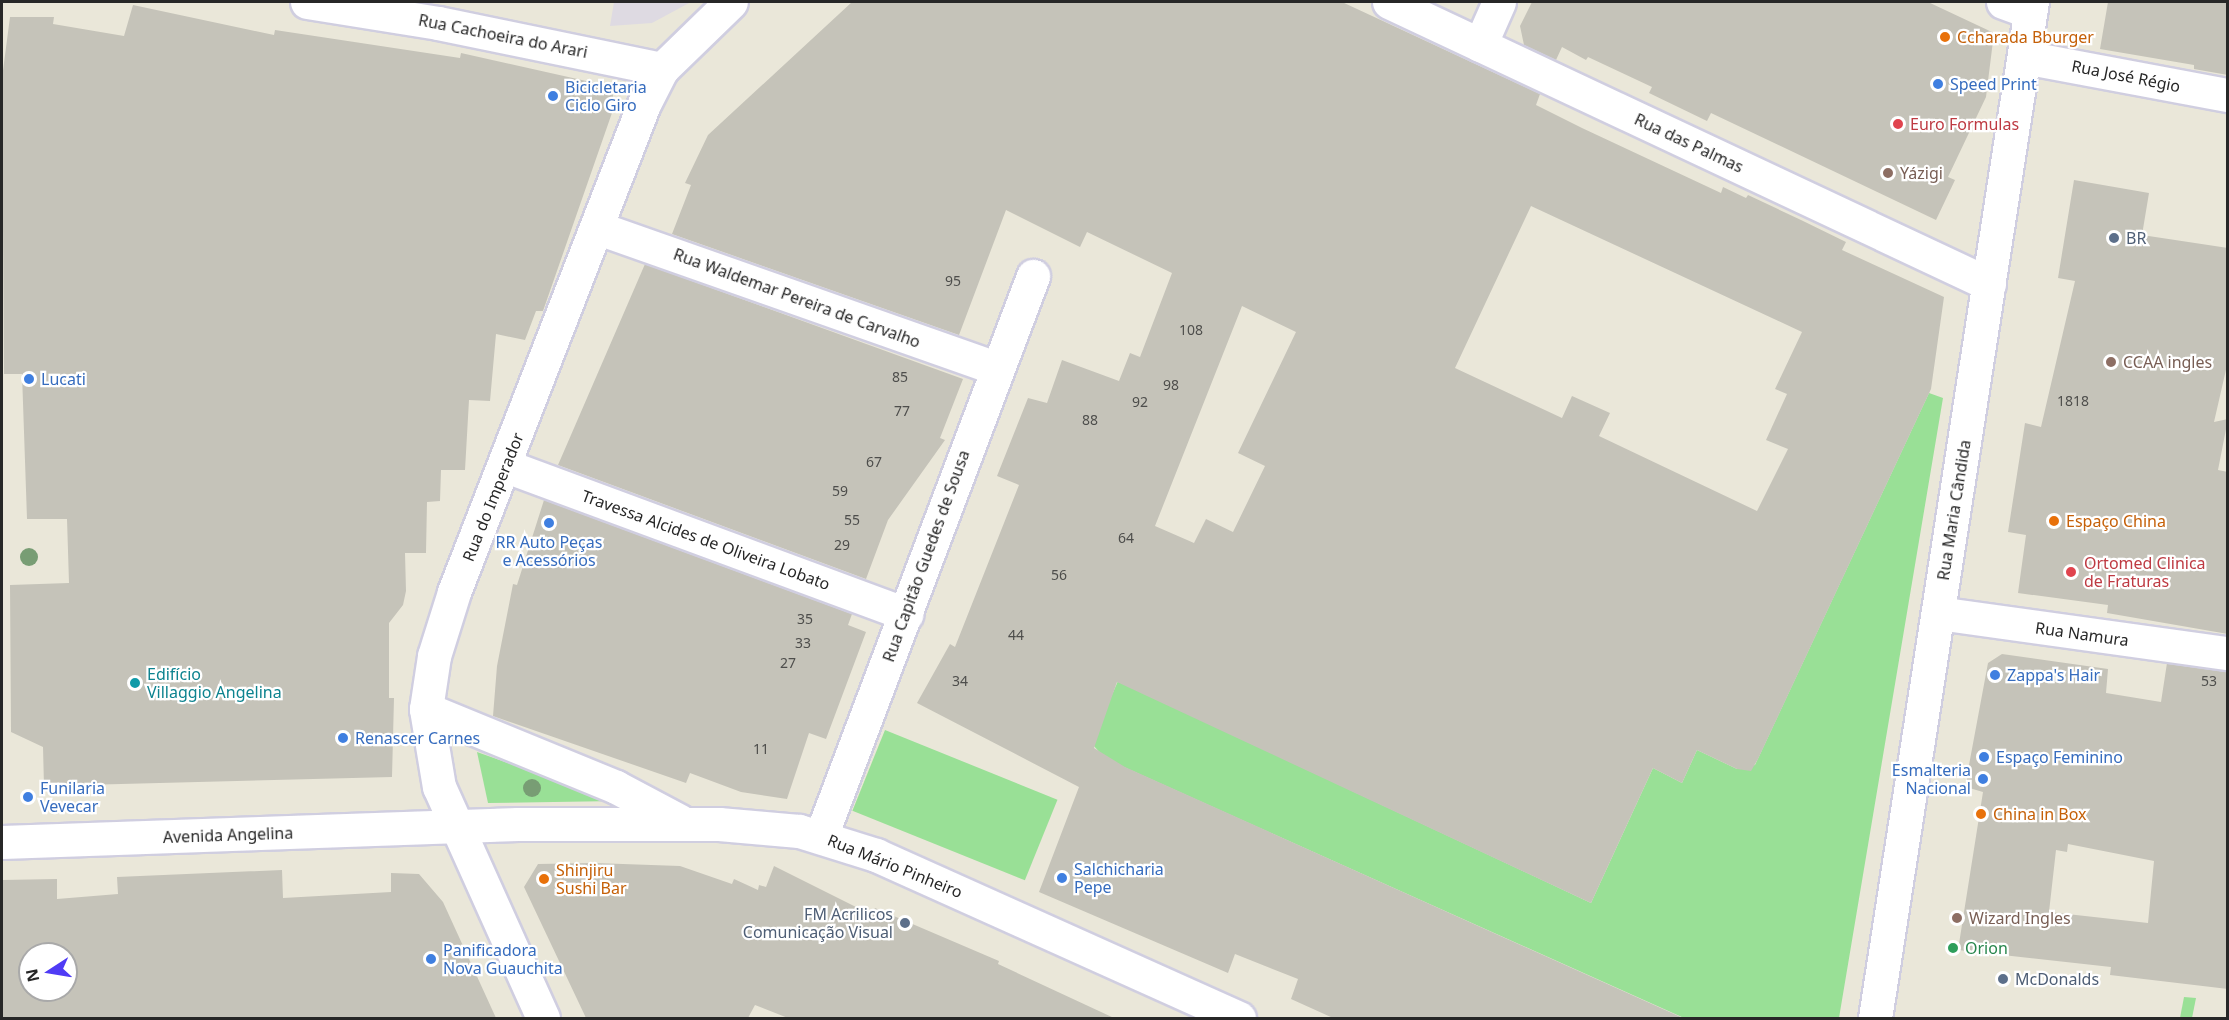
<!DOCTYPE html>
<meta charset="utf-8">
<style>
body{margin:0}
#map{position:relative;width:2229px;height:1020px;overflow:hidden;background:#eae7d9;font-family:"Noto Sans",sans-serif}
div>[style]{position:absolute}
.industrial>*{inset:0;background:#dedae2}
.green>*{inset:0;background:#99e096;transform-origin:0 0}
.building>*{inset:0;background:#c5c3b9}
.roads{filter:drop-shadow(2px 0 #d0cee0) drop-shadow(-2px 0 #d0cee0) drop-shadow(0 2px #d0cee0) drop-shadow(0 -2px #d0cee0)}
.minor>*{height:33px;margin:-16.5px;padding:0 16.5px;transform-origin:16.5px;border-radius:16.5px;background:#fff}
.tertiary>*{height:33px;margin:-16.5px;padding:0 16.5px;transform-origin:16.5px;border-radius:16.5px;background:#fff}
.secondary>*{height:33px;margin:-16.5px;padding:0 16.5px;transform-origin:16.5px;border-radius:16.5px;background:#fff}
.trees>*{width:18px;height:18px;margin:-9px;border-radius:50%;background:#789d74}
.dots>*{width:16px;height:16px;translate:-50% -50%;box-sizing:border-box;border:3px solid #fff;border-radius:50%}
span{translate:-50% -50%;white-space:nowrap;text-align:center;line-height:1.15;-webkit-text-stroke:4.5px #fff;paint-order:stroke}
.number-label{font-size:14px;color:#4e4e4c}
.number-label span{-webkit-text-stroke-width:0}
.street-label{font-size:16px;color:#272727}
.food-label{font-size:16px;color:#c56008}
.left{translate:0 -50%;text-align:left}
.shop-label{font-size:16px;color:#366cbe}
.right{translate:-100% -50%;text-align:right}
.health-label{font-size:16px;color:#be3a42}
.education-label{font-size:16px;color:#785e54}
.service-label{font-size:16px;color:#4e5e75}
.culture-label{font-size:16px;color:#0d838f}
.leisure-label{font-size:16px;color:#27864d}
.frame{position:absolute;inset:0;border:3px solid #272727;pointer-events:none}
.north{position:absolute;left:18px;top:942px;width:60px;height:60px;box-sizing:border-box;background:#fff;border:2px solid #a9a9a9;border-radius:50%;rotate:258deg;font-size:16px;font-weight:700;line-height:24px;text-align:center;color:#272727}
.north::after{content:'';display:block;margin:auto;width:21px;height:27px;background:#4f3bf5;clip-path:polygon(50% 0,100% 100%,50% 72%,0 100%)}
</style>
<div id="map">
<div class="industrial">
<i style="clip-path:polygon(614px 2px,691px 2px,652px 23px,610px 26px)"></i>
</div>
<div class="green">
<i style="clip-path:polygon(1929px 393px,1943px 398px,1839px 1018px,1684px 1018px,1106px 759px,1091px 743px,1118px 681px,1591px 903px,1653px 768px,1682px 783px,1697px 750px,1737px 769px,1755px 765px)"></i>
<i style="left:885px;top:730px;width:186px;height:87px;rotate:22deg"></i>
<i style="clip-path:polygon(477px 752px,616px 801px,488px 803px)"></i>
<i style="clip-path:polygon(2184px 997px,2196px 998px,2192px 1018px,2180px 1018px)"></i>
</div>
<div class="building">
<i style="clip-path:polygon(evenodd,852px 2px,1342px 2px,1540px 94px,1536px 105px,1582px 128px,1721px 193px,1723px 187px,1746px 198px,1748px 195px,1801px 220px,1846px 242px,1842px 250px,1944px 297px,1931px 389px,1758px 759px,1751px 771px,1737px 769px,1697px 750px,1682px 783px,1653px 768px,1591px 903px,1117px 682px,1094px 748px,1125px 767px,1683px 1018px,1333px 1018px,1291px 999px,1298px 979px,1235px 954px,1228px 973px,1039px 892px,1079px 787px,917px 703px,950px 644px,955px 647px,1019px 485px,997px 476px,1028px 398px,1047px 403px,1062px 360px,1119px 381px,1130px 353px,1140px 357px,1172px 273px,1087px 232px,1080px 247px,1006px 210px,959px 335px,672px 234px,691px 185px,685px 183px,708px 135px,852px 2px,1531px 206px,1802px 332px,1775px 389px,1787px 394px,1766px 440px,1788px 449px,1757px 511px,1599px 436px,1610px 413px,1572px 396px,1562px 418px,1455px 368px,1531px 206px,852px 2px,1242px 306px,1296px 332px,1238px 453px,1265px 466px,1233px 532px,1206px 519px,1194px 543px,1155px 526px,1242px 306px)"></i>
<i style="clip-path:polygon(1532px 2px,1928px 2px,1994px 33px,1986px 97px,1948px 177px,1955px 180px,1936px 220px,1711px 113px,1707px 121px,1649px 93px,1652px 87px,1588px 57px,1586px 60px,1562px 47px,1556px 60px,1524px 45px,1520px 26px)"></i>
<i style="clip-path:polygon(2108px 2px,2228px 2px,2228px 75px,2194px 69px,2194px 65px,2100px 49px)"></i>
<i style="clip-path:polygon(133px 5px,274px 35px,275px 30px,460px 58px,461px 53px,604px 85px,613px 95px,613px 110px,543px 311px,536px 311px,525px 340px,496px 334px,490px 401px,469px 400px,465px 470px,441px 470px,440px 501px,427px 502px,426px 553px,405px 553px,406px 591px,403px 605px,389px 623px,389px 698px,394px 698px,392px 777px,44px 786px,43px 747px,11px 732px,10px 585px,69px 583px,67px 519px,27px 519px,22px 374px,4px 374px,2px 78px,10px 17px,54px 17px,53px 24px,124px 36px)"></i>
<i style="clip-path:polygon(2074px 180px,2149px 193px,2142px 235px,2228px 248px,2228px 361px,2214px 422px,2228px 419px,2218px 470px,2228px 472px,2228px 634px,2107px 613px,2108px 605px,2018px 593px,2026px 535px,2008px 532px,2025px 423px,2041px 427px,2075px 281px,2058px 278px)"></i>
<i style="clip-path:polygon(645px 264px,963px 379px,940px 438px,945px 440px,888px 520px,866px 579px,558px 465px)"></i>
<i style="clip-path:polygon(544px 500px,852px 614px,848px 625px,866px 632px,826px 739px,809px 733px,787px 799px,741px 792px,690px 773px,686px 783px,493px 716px,497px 666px,513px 584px,517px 585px)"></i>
<i style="clip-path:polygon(evenodd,2002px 654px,2108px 669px,2106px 693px,2161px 702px,2167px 663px,2228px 671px,2228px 989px,2110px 975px,2111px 967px,1958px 950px,1983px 792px,1966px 787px,1969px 765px,1988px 663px,2002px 654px,2068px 844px,2154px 861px,2148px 923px,2049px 912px,2056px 850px,2067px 852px,2068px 844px)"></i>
<i style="clip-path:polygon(594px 863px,680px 866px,732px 884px,734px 879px,758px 890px,759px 885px,766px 887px,774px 866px,872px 915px,875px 908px,999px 961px,998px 964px,1114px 1018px,788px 1018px,755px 1005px,748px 1018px,586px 1018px,524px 887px,538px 864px)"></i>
<i style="clip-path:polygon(evenodd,282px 870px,283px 898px,391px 892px,391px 873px,419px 874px,443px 902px,496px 1018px,2px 1018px,2px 880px,57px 879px,57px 899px,118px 894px,117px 877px,282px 870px,30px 954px,66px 954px,66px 990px,30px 990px,30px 954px)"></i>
</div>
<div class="roads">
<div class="minor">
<i style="left:1389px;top:2px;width:663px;rotate:25.17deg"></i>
<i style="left:2003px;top:2px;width:29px;rotate:20deg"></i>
<i style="left:1480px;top:45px;width:47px;rotate:-66.2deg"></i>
<i style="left:2024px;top:57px;width:208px;rotate:10.6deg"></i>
<i style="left:598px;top:228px;width:422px;rotate:19.4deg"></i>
<i style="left:506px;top:466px;width:427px;rotate:20.3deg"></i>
<i style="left:1938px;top:613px;width:293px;rotate:7.9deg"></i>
<i style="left:821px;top:836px;width:599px;rotate:-69.26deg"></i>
</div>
<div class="tertiary">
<i style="left:307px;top:2px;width:133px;rotate:9.1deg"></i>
<i style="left:438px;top:23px;width:229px;rotate:11.6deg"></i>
<i style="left:426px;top:709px;width:205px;rotate:22.3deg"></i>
<i style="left:616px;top:787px;width:72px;rotate:28deg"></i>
<i style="left:2px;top:842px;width:516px;rotate:-2deg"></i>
<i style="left:518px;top:824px;width:201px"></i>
<i style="left:719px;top:824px;width:80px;rotate:5deg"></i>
<i style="left:799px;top:831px;width:81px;rotate:17.3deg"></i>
<i style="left:876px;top:855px;width:398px;rotate:24.2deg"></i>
<i style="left:543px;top:1018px;width:253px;rotate:-114.2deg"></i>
<i style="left:439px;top:787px;width:79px;rotate:-99.5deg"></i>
<i style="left:426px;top:709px;width:54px;rotate:-81.4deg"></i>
<i style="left:434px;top:656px;width:67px;rotate:-72.6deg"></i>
<i style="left:454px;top:592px;width:524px;rotate:-68.73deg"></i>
<i style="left:644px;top:104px;width:39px;rotate:-63deg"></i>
<i style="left:662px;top:69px;width:96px;rotate:-44.2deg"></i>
</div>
<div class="secondary">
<i style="left:1875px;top:1018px;width:1028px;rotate:-81.22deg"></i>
</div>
</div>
<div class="trees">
<i style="left:29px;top:557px"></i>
<i style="left:532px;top:788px"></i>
</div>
<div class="dots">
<i style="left:1945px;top:37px;background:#e8710a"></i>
<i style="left:1938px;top:84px;background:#3f7fe0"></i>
<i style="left:553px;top:96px;background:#3f7fe0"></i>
<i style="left:1898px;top:124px;background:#e0444e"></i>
<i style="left:1888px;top:173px;background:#8d6e63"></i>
<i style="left:2114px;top:238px;background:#5c6f8a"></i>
<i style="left:2111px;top:362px;background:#8d6e63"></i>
<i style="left:29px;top:379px;background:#3f7fe0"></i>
<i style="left:2054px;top:521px;background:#e8710a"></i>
<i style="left:549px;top:523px;background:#3f7fe0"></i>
<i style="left:2071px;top:572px;background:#e0444e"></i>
<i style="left:1995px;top:675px;background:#3f7fe0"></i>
<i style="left:135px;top:683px;background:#0f9aa8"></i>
<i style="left:343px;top:738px;background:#3f7fe0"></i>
<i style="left:1984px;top:757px;background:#3f7fe0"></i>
<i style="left:1983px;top:779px;background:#3f7fe0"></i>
<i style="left:28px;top:797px;background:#3f7fe0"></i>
<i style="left:1981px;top:814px;background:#e8710a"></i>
<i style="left:1062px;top:878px;background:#3f7fe0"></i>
<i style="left:544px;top:879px;background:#e8710a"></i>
<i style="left:1957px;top:918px;background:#8d6e63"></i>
<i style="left:905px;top:923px;background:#5c6f8a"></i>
<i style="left:1953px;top:948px;background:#2e9e5b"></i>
<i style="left:431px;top:959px;background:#3f7fe0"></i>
<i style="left:2003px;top:979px;background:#5c6f8a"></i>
</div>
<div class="number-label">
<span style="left:953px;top:281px">95</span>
<span style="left:1191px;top:330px">108</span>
<span style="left:900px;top:377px">85</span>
<span style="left:1171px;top:385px">98</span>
<span style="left:2073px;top:401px">1818</span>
<span style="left:1140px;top:402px">92</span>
<span style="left:902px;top:411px">77</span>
<span style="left:1090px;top:420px">88</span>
<span style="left:874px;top:462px">67</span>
<span style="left:840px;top:491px">59</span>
<span style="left:852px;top:520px">55</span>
<span style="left:1126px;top:538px">64</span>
<span style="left:842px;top:545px">29</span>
<span style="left:1059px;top:575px">56</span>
<span style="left:805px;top:619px">35</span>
<span style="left:1016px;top:635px">44</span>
<span style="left:803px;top:643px">33</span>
<span style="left:788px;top:663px">27</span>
<span style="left:960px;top:681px">34</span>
<span style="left:2209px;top:681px">53</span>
<span style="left:761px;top:749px">11</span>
</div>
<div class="street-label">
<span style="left:503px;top:36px;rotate:11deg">Rua Cachoeira do Arari</span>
<span style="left:2126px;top:76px;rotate:11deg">Rua José Régio</span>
<span style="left:1689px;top:143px;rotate:25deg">Rua das Palmas</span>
<span style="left:797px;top:298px;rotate:20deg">Rua Waldemar Pereira de Carvalho</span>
<span style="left:493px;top:497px;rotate:-68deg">Rua do Imperador</span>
<span style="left:1954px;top:510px;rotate:-81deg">Rua Maria Cândida</span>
<span style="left:706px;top:540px;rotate:20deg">Travessa Alcides de Oliveira Lobato</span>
<span style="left:926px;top:556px;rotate:-70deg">Rua Capitão Guedes de Sousa</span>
<span style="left:2082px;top:634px;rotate:8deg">Rua Namura</span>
<span style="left:228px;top:835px;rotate:-2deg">Avenida Angelina</span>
<span style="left:895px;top:866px;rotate:22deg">Rua Mário Pinheiro</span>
</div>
<div class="food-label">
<span class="left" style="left:1957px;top:37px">Ccharada Bburger</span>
<span class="left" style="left:2066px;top:521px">Espaço China</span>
<span class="left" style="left:1993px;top:814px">China in Box</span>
<span class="left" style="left:556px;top:879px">Shinjiru<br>Sushi Bar</span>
</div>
<div class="shop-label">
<span class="left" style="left:1950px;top:84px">Speed Print</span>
<span class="left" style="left:565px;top:96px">Bicicletaria<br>Ciclo Giro</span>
<span class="left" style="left:41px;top:379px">Lucati</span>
<span style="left:549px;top:551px">RR Auto Peças<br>e Acessórios</span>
<span class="left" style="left:2007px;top:675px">Zappa's Hair</span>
<span class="left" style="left:355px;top:738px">Renascer Carnes</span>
<span class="left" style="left:1996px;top:757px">Espaço Feminino</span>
<span class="right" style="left:1971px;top:779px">Esmalteria<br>Nacional</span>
<span class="left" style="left:40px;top:797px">Funilaria<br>Vevecar</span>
<span class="left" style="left:1074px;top:878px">Salchicharia<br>Pepe</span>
<span class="left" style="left:443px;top:959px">Panificadora<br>Nova Guauchita</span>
</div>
<div class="health-label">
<span class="left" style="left:1910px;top:124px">Euro Formulas</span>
<span class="left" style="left:2084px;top:572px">Ortomed Clinica<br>de Fraturas</span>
</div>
<div class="education-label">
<span class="left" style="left:1900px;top:173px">Yázigi</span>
<span class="left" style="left:2123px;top:362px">CCAA ingles</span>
<span class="left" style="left:1969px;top:918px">Wizard Ingles</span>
</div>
<div class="service-label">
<span class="left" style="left:2126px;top:238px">BR</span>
<span class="right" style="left:893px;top:923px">FM Acrilicos<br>Comunicação Visual</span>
<span class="left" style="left:2015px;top:979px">McDonalds</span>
</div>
<div class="culture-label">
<span class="left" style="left:147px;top:683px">Edifício<br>Villaggio Angelina</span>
</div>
<div class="leisure-label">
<span class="left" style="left:1965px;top:948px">Orion</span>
</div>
<div class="frame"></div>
<div class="north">N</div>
</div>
